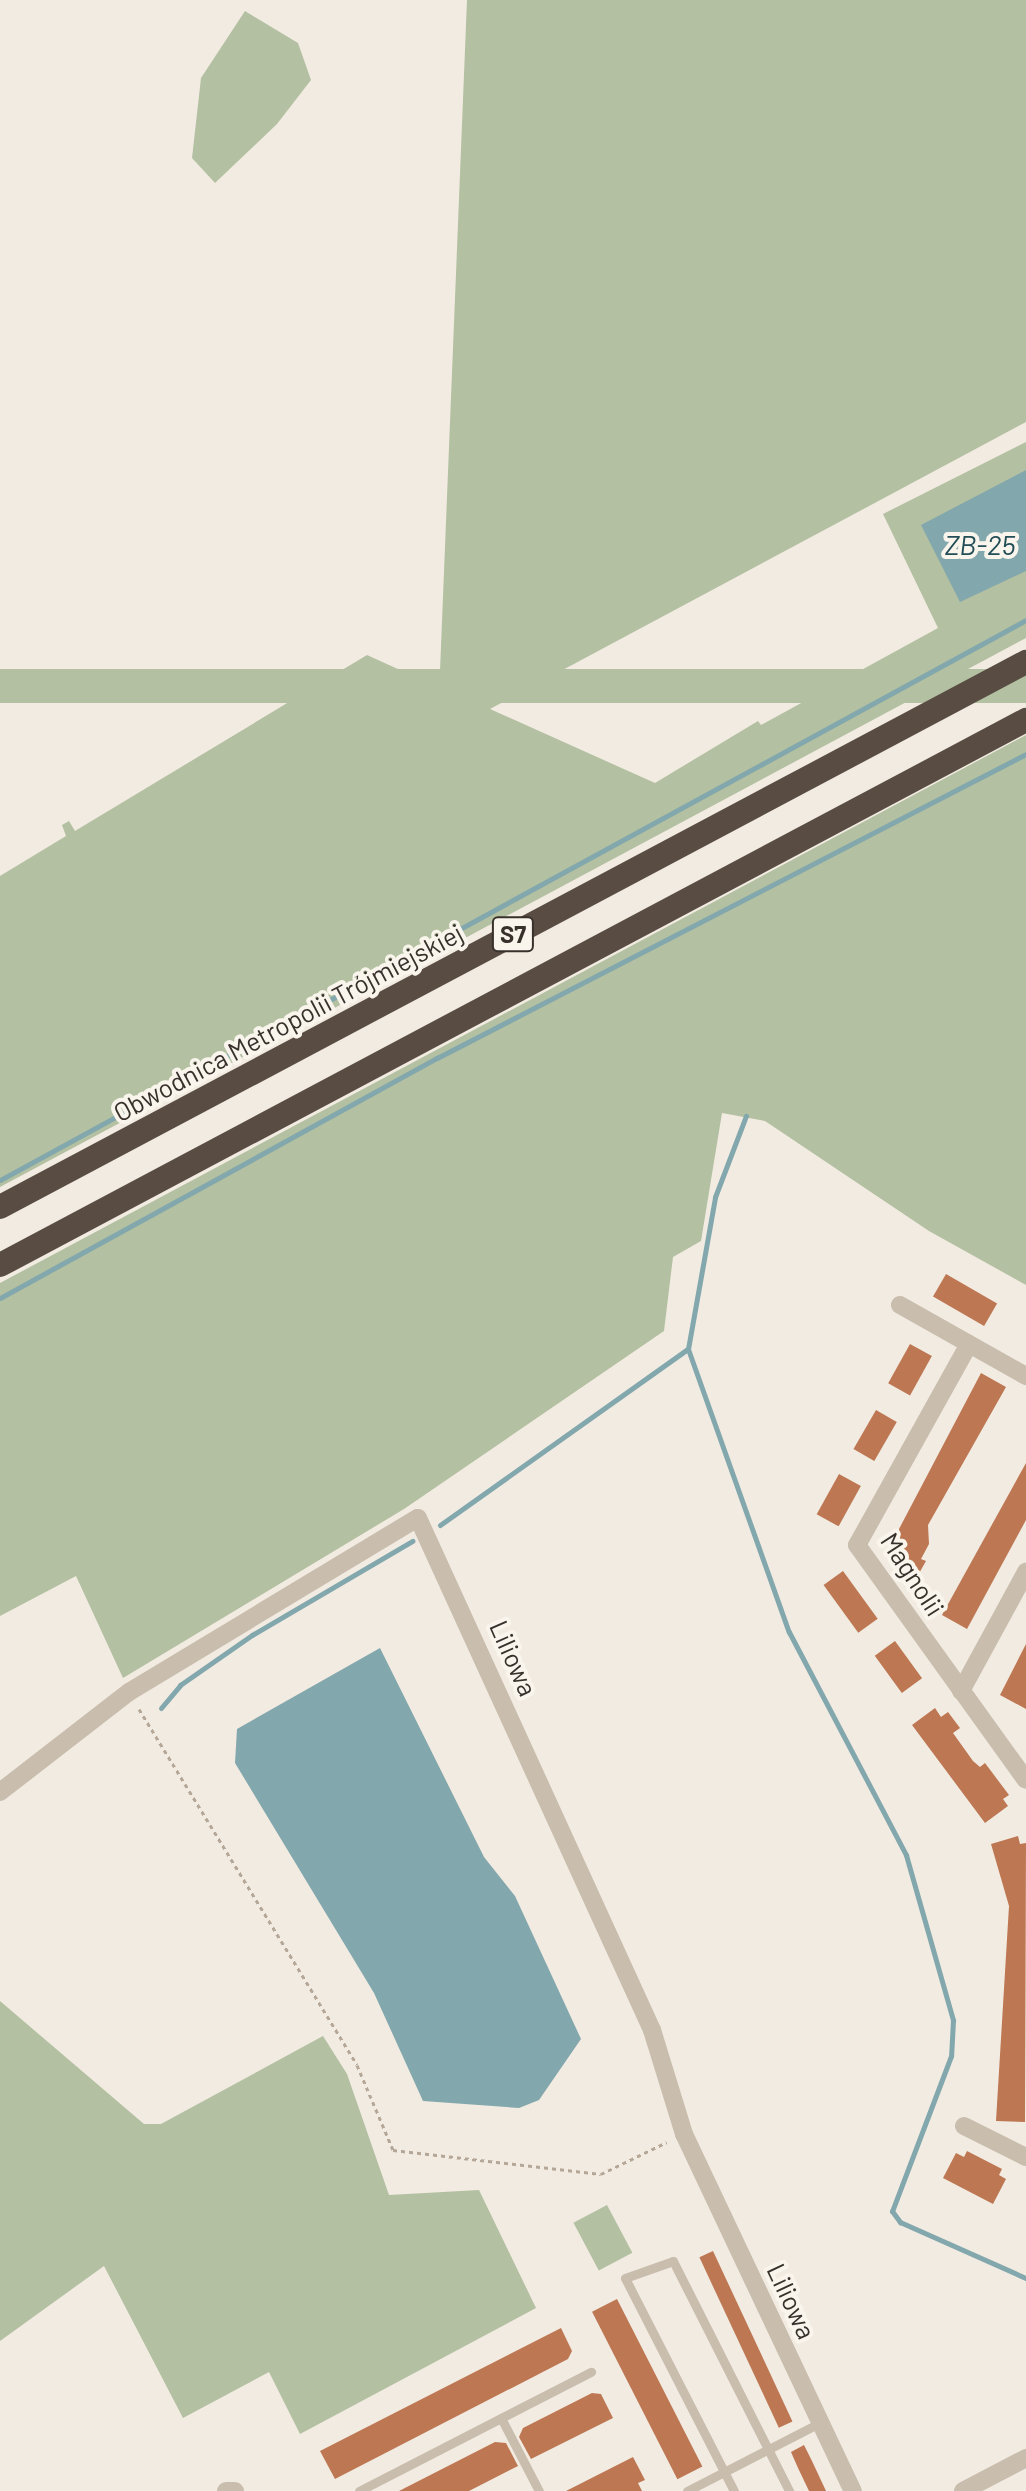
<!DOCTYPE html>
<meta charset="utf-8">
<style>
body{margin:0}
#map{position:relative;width:1026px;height:2491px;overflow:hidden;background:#f2ebe1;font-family:Barlow,sans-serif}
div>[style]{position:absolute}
.green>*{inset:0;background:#b3c0a1;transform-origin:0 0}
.water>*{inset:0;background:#82a7ad}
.stream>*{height:5px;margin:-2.5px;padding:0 2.5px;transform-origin:2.5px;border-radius:2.5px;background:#82a7ad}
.building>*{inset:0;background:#bd7753;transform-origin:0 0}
.path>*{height:3px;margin-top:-1.5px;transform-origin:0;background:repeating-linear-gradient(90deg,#b5a797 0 4px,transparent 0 8px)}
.lane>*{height:9px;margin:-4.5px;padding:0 4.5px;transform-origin:4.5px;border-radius:4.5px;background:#c9bdad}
.street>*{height:18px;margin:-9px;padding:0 9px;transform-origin:9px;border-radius:9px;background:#c9bdad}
.highway>*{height:24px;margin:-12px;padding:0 12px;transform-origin:12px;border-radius:12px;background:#584c43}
span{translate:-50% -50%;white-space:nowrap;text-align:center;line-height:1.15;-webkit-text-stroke:8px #f9f5ed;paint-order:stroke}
.shield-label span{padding:2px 6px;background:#f9f5ed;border:2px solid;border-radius:6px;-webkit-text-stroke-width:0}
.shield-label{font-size:24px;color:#38312b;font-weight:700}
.street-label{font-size:26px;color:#38312b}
.water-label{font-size:28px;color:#234e57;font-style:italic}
</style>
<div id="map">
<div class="green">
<i style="clip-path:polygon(467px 0,1026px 0,1026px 422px,490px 709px,655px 783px,758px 721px,761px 725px,938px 628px,883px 514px,1026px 442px,1026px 638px,0 1187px,0 876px,66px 836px,62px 825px,69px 821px,75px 831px,367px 655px,422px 680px,440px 671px)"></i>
<i style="clip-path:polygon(245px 11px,298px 43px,311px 80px,277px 124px,215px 183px,192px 158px,201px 78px)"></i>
<i style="left:1026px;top:669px;width:34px;height:1164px;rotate:90deg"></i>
<i style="clip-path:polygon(1026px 735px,1026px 1285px,929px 1231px,765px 1121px,722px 1113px,701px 1241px,673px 1257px,664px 1331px,404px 1509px,123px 1678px,76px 1576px,0 1616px,0 1283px)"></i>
<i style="clip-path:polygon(0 2001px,144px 2124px,161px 2124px,323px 2036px,347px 2074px,389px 2195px,479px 2190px,536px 2308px,300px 2434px,269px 2372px,183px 2418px,104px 2266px,0 2341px)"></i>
<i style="left:607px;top:2205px;width:54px;height:38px;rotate:62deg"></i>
</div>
<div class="water">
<i style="clip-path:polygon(1026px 470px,1026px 571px,960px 602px,921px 525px)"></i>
<i style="clip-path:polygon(380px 1648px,484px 1857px,515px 1896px,581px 2039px,539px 2100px,519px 2108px,423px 2101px,374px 1993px,235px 1763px,237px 1729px)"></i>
</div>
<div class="stream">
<i style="left:0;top:1180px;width:1169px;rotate:-28.63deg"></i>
<i style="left:0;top:1298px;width:499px;rotate:-28.8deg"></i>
<i style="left:437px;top:1058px;width:663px;rotate:-27.3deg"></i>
<i style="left:688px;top:1349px;width:300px;rotate:70.4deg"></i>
<i style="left:789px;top:1632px;width:252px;rotate:62.3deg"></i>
<i style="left:906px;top:1855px;width:172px;rotate:74.1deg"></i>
<i style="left:953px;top:2020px;width:36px;rotate:93deg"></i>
<i style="left:951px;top:2056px;width:166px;rotate:110.8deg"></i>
<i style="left:892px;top:2211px;width:14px;rotate:54deg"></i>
<i style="left:900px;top:2222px;width:138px;rotate:24deg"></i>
<i style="left:440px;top:1525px;width:304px;rotate:-35.4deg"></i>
<i style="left:688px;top:1349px;width:154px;rotate:-79.9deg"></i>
<i style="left:715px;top:1197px;width:87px;rotate:-69.1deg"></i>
<i style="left:161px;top:1708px;width:30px;rotate:-50deg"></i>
<i style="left:180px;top:1685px;width:88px;rotate:-34.8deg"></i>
<i style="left:252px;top:1635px;width:186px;rotate:-30.4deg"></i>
</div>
<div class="building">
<i style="left:946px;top:1274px;width:59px;height:26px;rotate:30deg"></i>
<i style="left:910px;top:1344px;width:25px;height:45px;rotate:29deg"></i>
<i style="clip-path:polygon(981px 1373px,1006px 1387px,928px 1525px,929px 1544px,921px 1559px,926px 1561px,917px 1577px,892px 1563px,901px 1548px,899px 1529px)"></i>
<i style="left:876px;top:1410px;width:24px;height:45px;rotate:30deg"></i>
<i style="clip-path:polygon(1026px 1463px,1026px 1520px,967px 1629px,942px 1615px)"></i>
<i style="left:839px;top:1474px;width:25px;height:46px;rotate:29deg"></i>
<i style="left:843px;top:1571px;width:59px;height:24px;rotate:54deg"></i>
<i style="left:895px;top:1641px;width:46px;height:25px;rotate:54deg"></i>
<i style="clip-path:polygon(1026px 1644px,1026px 1709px,1000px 1695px)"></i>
<i style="clip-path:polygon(935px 1708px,941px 1717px,948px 1712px,960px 1728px,953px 1733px,973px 1761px,980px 1767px,985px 1763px,1009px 1795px,1003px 1799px,1008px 1806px,985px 1823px,912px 1725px)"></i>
<i style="clip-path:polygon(1018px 1836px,1020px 1844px,1026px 1843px,1025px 2122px,996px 2121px,1009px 1906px,991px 1844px)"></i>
<i style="clip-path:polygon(967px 2151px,1002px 2169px,999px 2175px,1006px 2179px,993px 2204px,943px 2178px,956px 2153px,964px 2157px)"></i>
<i style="left:713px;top:2251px;width:188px;height:15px;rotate:65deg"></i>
<i style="left:617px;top:2299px;width:188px;height:28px;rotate:63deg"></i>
<i style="clip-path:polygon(561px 2328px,572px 2351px,568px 2359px,335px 2479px,320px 2451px)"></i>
<i style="clip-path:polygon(592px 2393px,601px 2394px,613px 2418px,531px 2459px,519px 2437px,523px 2428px)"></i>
<i style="clip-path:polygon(495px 2442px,506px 2443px,518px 2466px,469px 2491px,399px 2491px)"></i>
<i style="clip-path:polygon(804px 2445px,812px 2461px,826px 2491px,809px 2491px,798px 2468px,791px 2452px)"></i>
<i style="clip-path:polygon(633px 2457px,645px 2480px,638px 2483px,642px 2491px,566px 2491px)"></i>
</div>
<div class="path">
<i style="left:139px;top:1709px;width:417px;rotate:58.5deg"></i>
<i style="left:357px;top:2065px;width:92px;rotate:67deg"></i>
<i style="left:393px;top:2150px;width:209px;rotate:6.6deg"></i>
<i style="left:601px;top:2174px;width:73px;rotate:-25.9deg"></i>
</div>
<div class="lane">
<i style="left:501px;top:2418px;width:82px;rotate:62.5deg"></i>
<i style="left:359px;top:2491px;width:261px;rotate:-27.2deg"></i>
<i style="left:687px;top:2491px;width:151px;rotate:-27.2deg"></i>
<i style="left:734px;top:2491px;width:239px;rotate:-117.1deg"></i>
<i style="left:625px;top:2278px;width:51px;rotate:-19.5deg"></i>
<i style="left:673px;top:2261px;width:258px;rotate:63.2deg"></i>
</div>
<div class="street">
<i style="left:900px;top:1305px;width:145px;rotate:29.4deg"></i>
<i style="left:969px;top:1344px;width:230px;rotate:119.1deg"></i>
<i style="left:857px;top:1545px;width:289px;rotate:54.3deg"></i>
<i style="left:961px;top:1691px;width:136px;rotate:-61.4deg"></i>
<i style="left:0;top:1792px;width:163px;rotate:-37.8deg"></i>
<i style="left:129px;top:1692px;width:337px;rotate:-31.1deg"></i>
<i style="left:418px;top:1518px;width:563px;rotate:65.44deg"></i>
<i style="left:652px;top:2030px;width:109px;rotate:72.9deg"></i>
<i style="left:684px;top:2134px;width:395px;rotate:64.7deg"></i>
<i style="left:964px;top:2126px;width:69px;rotate:26.6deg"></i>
<i style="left:226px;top:2491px;width:9px"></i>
<i style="left:963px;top:2491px;width:71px;rotate:-27.6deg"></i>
</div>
<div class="highway">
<i style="left:0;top:1207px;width:1162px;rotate:-27.98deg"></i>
<i style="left:0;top:1265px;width:1162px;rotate:-27.98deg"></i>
</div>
<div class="shield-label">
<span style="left:513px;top:934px">S7</span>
</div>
<div class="street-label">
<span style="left:288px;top:1022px;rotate:-28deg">Obwodnica Metropolii Trójmiejskiej</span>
<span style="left:913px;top:1574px;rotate:57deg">Magnolii</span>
<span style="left:514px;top:1658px;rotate:66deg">Liliowa</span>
<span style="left:792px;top:2301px;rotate:65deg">Liliowa</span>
</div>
<div class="water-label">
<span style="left:980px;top:544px">ZB-25</span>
</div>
</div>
